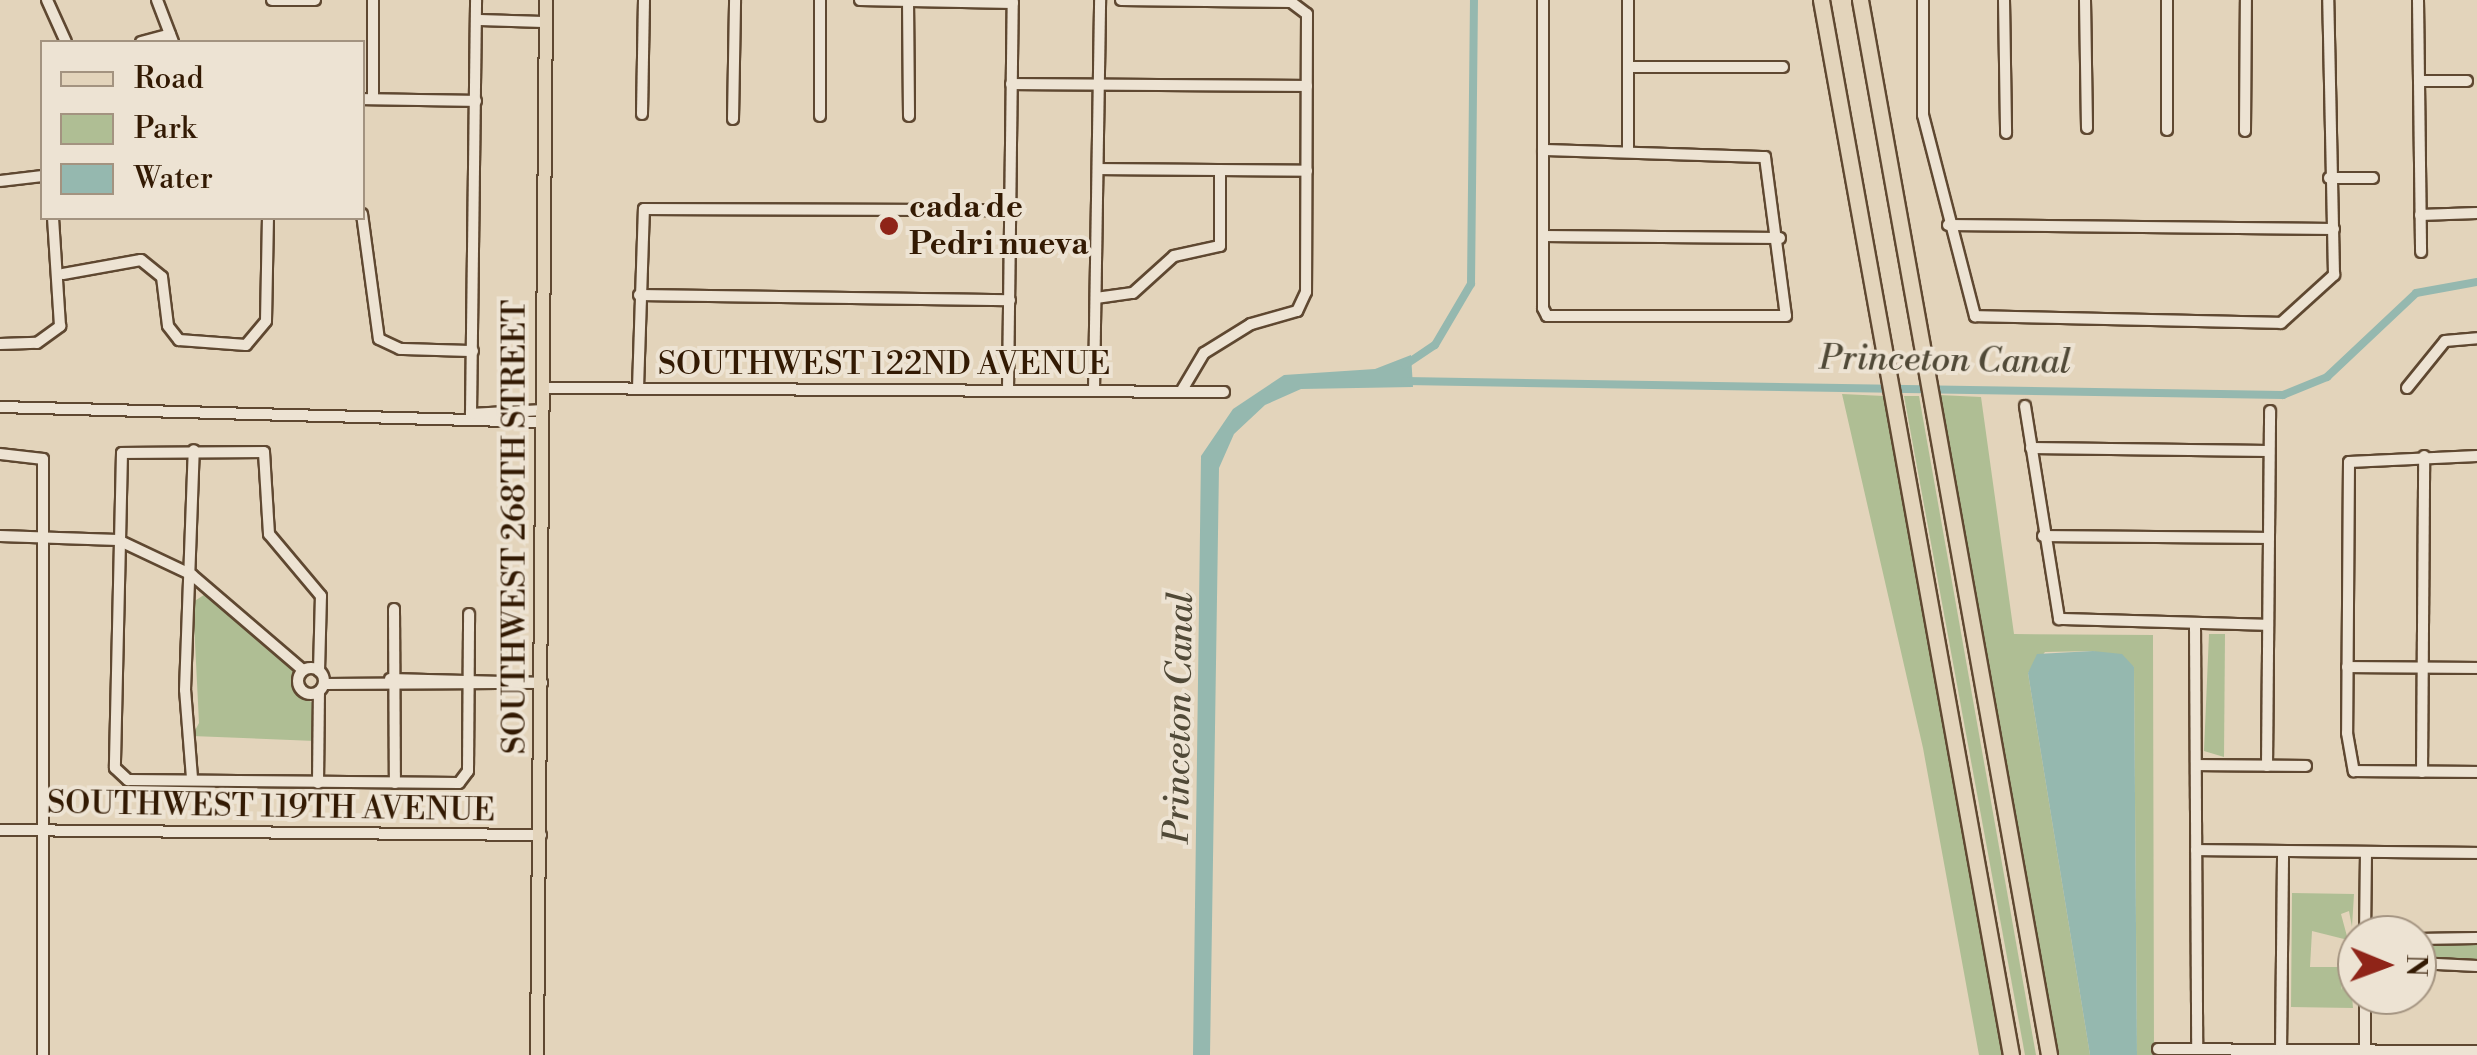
<!DOCTYPE html>
<style>
body{margin:0}
#map{position:relative;width:2477px;height:1055px;overflow:hidden;background:#e3d4bb;font-family:"Libre Bodoni",serif}
div>[style]{position:absolute}
.green>*{inset:0;background:#afbe94}
.water>*{inset:0;background:#95b8af}
.canal>*{height:8px;margin:-4px;padding:0 4px;transform-origin:4px;border-radius:4px;background:#95b8af}
.roads{filter:drop-shadow(2px 0 #5f4831) drop-shadow(-2px 0 #5f4831) drop-shadow(0 2px #5f4831) drop-shadow(0 -2px #5f4831)}
.minor>*{height:10px;margin:-5px;padding:0 5px;transform-origin:5px;border-radius:5px;background:#ede3d3}
.minor>.ring{margin:-5px;padding:0;box-sizing:content-box;background:none;border:10px solid #ede3d3;border-radius:50%}
.major>*{height:12px;margin:-6px;padding:0 6px;transform-origin:6px;border-radius:6px;background:#e3d4bb}
.highway>*{height:15px;margin:-7.5px;padding:0 7.5px;transform-origin:7.5px;border-radius:7.5px;background:#e3d4bb}
.dots>*{width:28px;height:28px;translate:-50% -50%;box-sizing:border-box;border:5px solid #ede3d3;border-radius:50%}
span{translate:-50% -50%;white-space:nowrap;text-align:center;line-height:1.15;-webkit-text-stroke:8px #ede3d3;paint-order:stroke}
.poi-label{font-size:32px;color:#331a03;font-weight:700}
.left{translate:0 -50%;text-align:left}
.street-label{font-size:32px;color:#331a03}
.water-label{font-size:35px;color:#504937;font-style:italic}
.legend{position:absolute;left:40px;top:40px;width:325px;height:180px;box-sizing:border-box;background:#ede3d3;border:2px solid #a39380;margin:0;padding:12px 18px;list-style:none;font-size:30px;color:#331a03}
.legend li{display:flex;align-items:center;gap:20px;height:50px}
.legend b{width:50px;border:2px solid #a39380}
.north{position:absolute;left:2337px;top:915px;width:100px;height:100px;box-sizing:border-box;background:#ede3d3;border:2px solid #a39380;border-radius:50%;rotate:91deg;font-size:28px;font-weight:700;line-height:40px;text-align:center;color:#331a03}
.north::after{content:'';display:block;margin:auto;width:35px;height:45px;background:#8f2418;clip-path:polygon(50% 0,100% 100%,50% 72%,0 100%)}
</style>
<div id="map">
<div class="green">
<i style="clip-path:polygon(1842px 394px,1884px 396px,2003px 1055px,1979px 1055px,1923px 748px)"></i>
<i style="clip-path:polygon(1939px 395px,1981px 397px,2014px 634px,2153px 635px,2154px 1055px,2137px 1055px,2134px 667px,2093px 651px,2045px 652px,2028px 673px,2090px 1055px,2057px 1055px)"></i>
<i style="clip-path:polygon(1904px 396px,1919px 396px,2036px 1055px,2025px 1055px)"></i>
<i style="clip-path:polygon(207px 593px,294px 668px,293px 689px,314px 704px,315px 741px,192px 736px,199px 723px,193px 602px)"></i>
<i style="clip-path:polygon(2209px 634px,2225px 634px,2224px 757px,2204px 751px)"></i>
<i style="clip-path:polygon(2292px 893px,2354px 894px,2352px 927px,2349px 911px,2341px 914px,2348px 940px,2312px 931px,2310px 967px,2342px 967px,2349px 951px,2341px 990px,2350px 972px,2353px 1008px,2291px 1007px)"></i>
<i style="clip-path:polygon(2477px 941px,2477px 963px,2417px 958px,2417px 944px)"></i>
</div>
<div class="water">
<i style="clip-path:polygon(1411px 355px,1413px 387px,1301px 389px,1265px 405px,1234px 434px,1219px 468px,1210px 1055px,1193px 1055px,1201px 456px,1233px 409px,1284px 375px,1375px 369px)"></i>
<i style="clip-path:polygon(2093px 651px,2122px 654px,2134px 667px,2137px 1055px,2090px 1055px,2028px 673px,2037px 654px)"></i>
</div>
<div class="canal">
<i style="left:1405px;top:365px;width:36px;rotate:-34deg"></i>
<i style="left:1435px;top:345px;width:71px;rotate:-59.5deg"></i>
<i style="left:1471px;top:284px;width:284px;rotate:-89.4deg"></i>
<i style="left:1405px;top:381px;width:878px;rotate:0.91deg"></i>
<i style="left:2283px;top:395px;width:48px;rotate:-22.2deg"></i>
<i style="left:2327px;top:377px;width:122px;rotate:-43.3deg"></i>
<i style="left:2416px;top:293px;width:62px;rotate:-10.2deg"></i>
</div>
<div class="roads">
<div class="minor">
<i style="left:47px;top:0;width:46px;rotate:65.7deg"></i>
<i style="left:157px;top:0;width:45px;rotate:69.1deg"></i>
<i style="left:272px;top:0;width:43px"></i>
<i style="left:373px;top:0;width:99px;rotate:90deg"></i>
<i style="left:860px;top:0;width:153px;rotate:1.1deg"></i>
<i style="left:908px;top:0;width:116px;rotate:89.5deg"></i>
<i style="left:1121px;top:0;width:170px;rotate:0.7deg"></i>
<i style="left:1291px;top:2px;width:20px;rotate:37deg"></i>
<i style="left:1307px;top:14px;width:278px;rotate:90.2deg"></i>
<i style="left:1306px;top:292px;width:21px;rotate:115deg"></i>
<i style="left:1297px;top:311px;width:48px;rotate:164.2deg"></i>
<i style="left:1251px;top:324px;width:55px;rotate:148.3deg"></i>
<i style="left:1204px;top:353px;width:43px;rotate:120.7deg"></i>
<i style="left:1923px;top:0;width:115px;rotate:90deg"></i>
<i style="left:1923px;top:115px;width:208px;rotate:75.5deg"></i>
<i style="left:1975px;top:316px;width:306px;rotate:1.3deg"></i>
<i style="left:2281px;top:323px;width:72px;rotate:-42.2deg"></i>
<i style="left:2334px;top:275px;width:275px;rotate:-91.2deg"></i>
<i style="left:2004px;top:0;width:133px;rotate:89.1deg"></i>
<i style="left:2085px;top:0;width:128px;rotate:89.1deg"></i>
<i style="left:2167px;top:0;width:130px;rotate:90deg"></i>
<i style="left:2418px;top:0;width:252px;rotate:89.3deg"></i>
<i style="left:477px;top:20px;width:69px;rotate:1.7deg"></i>
<i style="left:141px;top:42px;width:30px;rotate:-15deg"></i>
<i style="left:1628px;top:67px;width:155px"></i>
<i style="left:2419px;top:81px;width:48px"></i>
<i style="left:1011px;top:84px;width:296px;rotate:0.4deg"></i>
<i style="left:362px;top:99px;width:114px;rotate:1deg"></i>
<i style="left:642px;top:114px;width:114px;rotate:-89deg"></i>
<i style="left:820px;top:116px;width:116px;rotate:-90deg"></i>
<i style="left:733px;top:119px;width:119px;rotate:-89deg"></i>
<i style="left:2245px;top:131px;width:131px;rotate:-89.6deg"></i>
<i style="left:1543px;top:150px;width:222px;rotate:1.8deg"></i>
<i style="left:1765px;top:157px;width:160px;rotate:82.5deg"></i>
<i style="left:1786px;top:316px;width:239px;rotate:180deg"></i>
<i style="left:1547px;top:316px;width:9px;rotate:-117deg"></i>
<i style="left:1543px;top:308px;width:308px;rotate:-90deg"></i>
<i style="left:1628px;top:151px;width:151px;rotate:-90deg"></i>
<i style="left:1098px;top:169px;width:209px;rotate:0.5deg"></i>
<i style="left:2329px;top:178px;width:44px"></i>
<i style="left:0;top:181px;width:42px;rotate:-6.8deg"></i>
<i style="left:362px;top:214px;width:126px;rotate:82.3deg"></i>
<i style="left:379px;top:339px;width:23px;rotate:25deg"></i>
<i style="left:400px;top:349px;width:73px;rotate:1.6deg"></i>
<i style="left:2420px;top:215px;width:57px;rotate:-2deg"></i>
<i style="left:1948px;top:225px;width:386px;rotate:0.6deg"></i>
<i style="left:1543px;top:236px;width:237px;rotate:0.5deg"></i>
<i style="left:63px;top:274px;width:79px;rotate:-10.2deg"></i>
<i style="left:141px;top:260px;width:27px;rotate:39deg"></i>
<i style="left:162px;top:277px;width:49px;rotate:83deg"></i>
<i style="left:168px;top:326px;width:18px;rotate:52deg"></i>
<i style="left:179px;top:340px;width:67px;rotate:4.3deg"></i>
<i style="left:246px;top:345px;width:31px;rotate:-50deg"></i>
<i style="left:266px;top:321px;width:103px;rotate:-88.9deg"></i>
<i style="left:639px;top:295px;width:371px;rotate:0.8deg"></i>
<i style="left:1096px;top:298px;width:37px;rotate:-8deg"></i>
<i style="left:1133px;top:293px;width:55px;rotate:-42.1deg"></i>
<i style="left:1174px;top:256px;width:47px;rotate:-12.3deg"></i>
<i style="left:1220px;top:246px;width:76px;rotate:-90deg"></i>
<i style="left:0;top:344px;width:37px;rotate:-2deg"></i>
<i style="left:37px;top:343px;width:29px;rotate:-36deg"></i>
<i style="left:60px;top:326px;width:108px;rotate:-93.7deg"></i>
<i style="left:543px;top:388px;width:681px;rotate:0.34deg"></i>
<i style="left:638px;top:388px;width:179px;rotate:-88.1deg"></i>
<i style="left:644px;top:209px;width:366px;rotate:0.2deg"></i>
<i style="left:2407px;top:388px;width:60px;rotate:-51deg"></i>
<i style="left:2445px;top:341px;width:32px;rotate:-5deg"></i>
<i style="left:1008px;top:390px;width:390px;rotate:-89.3deg"></i>
<i style="left:1094px;top:390px;width:390px;rotate:-89.1deg"></i>
<i style="left:2025px;top:406px;width:216px;rotate:80.9deg"></i>
<i style="left:2059px;top:619px;width:209px;rotate:1.6deg"></i>
<i style="left:0;top:407px;width:543px;rotate:1.58deg"></i>
<i style="left:471px;top:414px;width:414px;rotate:-89.3deg"></i>
<i style="left:471px;top:414px;width:72px;rotate:-3.2deg"></i>
<i style="left:2031px;top:448px;width:238px;rotate:0.7deg"></i>
<i style="left:0;top:454px;width:43px;rotate:6.6deg"></i>
<i style="left:43px;top:459px;width:596px;rotate:90deg"></i>
<i style="left:2477px;top:456px;width:128px;rotate:177.3deg"></i>
<i style="left:2349px;top:462px;width:271px;rotate:90.4deg"></i>
<i style="left:2347px;top:733px;width:39px;rotate:80deg"></i>
<i style="left:2354px;top:771px;width:123px;rotate:0.5deg"></i>
<i style="left:0;top:536px;width:118px;rotate:1.9deg"></i>
<i style="left:118px;top:540px;width:82px;rotate:25.3deg"></i>
<i style="left:192px;top:575px;width:146px;rotate:40.6deg"></i>
<i style="left:2043px;top:536px;width:226px;rotate:0.5deg"></i>
<i style="left:394px;top:609px;width:174px;rotate:89.7deg"></i>
<i style="left:2195px;top:625px;width:424px;rotate:89.7deg"></i>
<i style="left:2347px;top:667px;width:130px;rotate:0.4deg"></i>
<i class="ring" style="left:298px;top:668px;width:16px;height:16px"></i>
<i style="left:319px;top:671px;width:75px;rotate:-88.5deg"></i>
<i style="left:321px;top:596px;width:81px;rotate:-130deg"></i>
<i style="left:269px;top:534px;width:82px;rotate:-93.5deg"></i>
<i style="left:264px;top:452px;width:142px;rotate:179.6deg"></i>
<i style="left:122px;top:453px;width:315px;rotate:91.3deg"></i>
<i style="left:115px;top:768px;width:18px;rotate:43deg"></i>
<i style="left:128px;top:780px;width:331px;rotate:0.5deg"></i>
<i style="left:459px;top:783px;width:15px;rotate:-53deg"></i>
<i style="left:468px;top:771px;width:157px;rotate:-89.6deg"></i>
<i style="left:390px;top:679px;width:152px;rotate:1.5deg"></i>
<i style="left:324px;top:684px;width:218px;rotate:-0.3deg"></i>
<i style="left:2196px;top:765px;width:110px;rotate:0.5deg"></i>
<i style="left:2267px;top:766px;width:355px;rotate:-89.5deg"></i>
<i style="left:2422px;top:772px;width:316px;rotate:-89.6deg"></i>
<i style="left:192px;top:778px;width:88px;rotate:-94.5deg"></i>
<i style="left:185px;top:690px;width:240px;rotate:-87.9deg"></i>
<i style="left:318px;top:783px;width:91px;rotate:-89.4deg"></i>
<i style="left:0;top:830px;width:541px;rotate:0.53deg"></i>
<i style="left:2196px;top:850px;width:281px;rotate:0.6deg"></i>
<i style="left:2365px;top:935px;width:83px;rotate:-89.3deg"></i>
<i style="left:2417px;top:939px;width:60px;rotate:-1deg"></i>
<i style="left:2417px;top:963px;width:60px;rotate:2.9deg"></i>
<i style="left:2365px;top:995px;width:59px;rotate:90deg"></i>
<i style="left:2158px;top:1049px;width:319px;rotate:0.4deg"></i>
<i style="left:2281px;top:1050px;width:199px;rotate:-89.4deg"></i>
</div>
<div class="major">
<i style="left:537px;top:1055px;width:1055px;rotate:-89.51deg"></i>
</div>
<div class="highway">
<i style="left:1821px;top:0;width:1072px;rotate:79.79deg"></i>
<i style="left:1860px;top:0;width:1072px;rotate:79.84deg"></i>
</div>
</div>
<div class="dots">
<i style="left:889px;top:226px;background:#8f2418"></i>
</div>
<div class="poi-label">
<span class="left" style="left:909px;top:226px">cada de<br>Pedri nueva</span>
</div>
<div class="street-label">
<span style="left:884px;top:364px">SOUTHWEST 122ND AVENUE</span>
<span style="left:515px;top:527px;rotate:-90deg">SOUTHWEST 268TH STREET</span>
<span style="left:271px;top:807px;rotate:1deg">SOUTHWEST 119TH AVENUE</span>
</div>
<div class="water-label">
<span style="left:1945px;top:361px;rotate:1deg">Princeton Canal</span>
<span style="left:1180px;top:718px;rotate:-89deg">Princeton Canal</span>
</div>
<ul class="legend">
<li><b style="height:12px;background:#e3d4bb"></b>Road</li>
<li><b style="height:28px;background:#afbe94"></b>Park</li>
<li><b style="height:28px;background:#95b8af"></b>Water</li>
</ul>
<div class="north">N</div>
</div>
